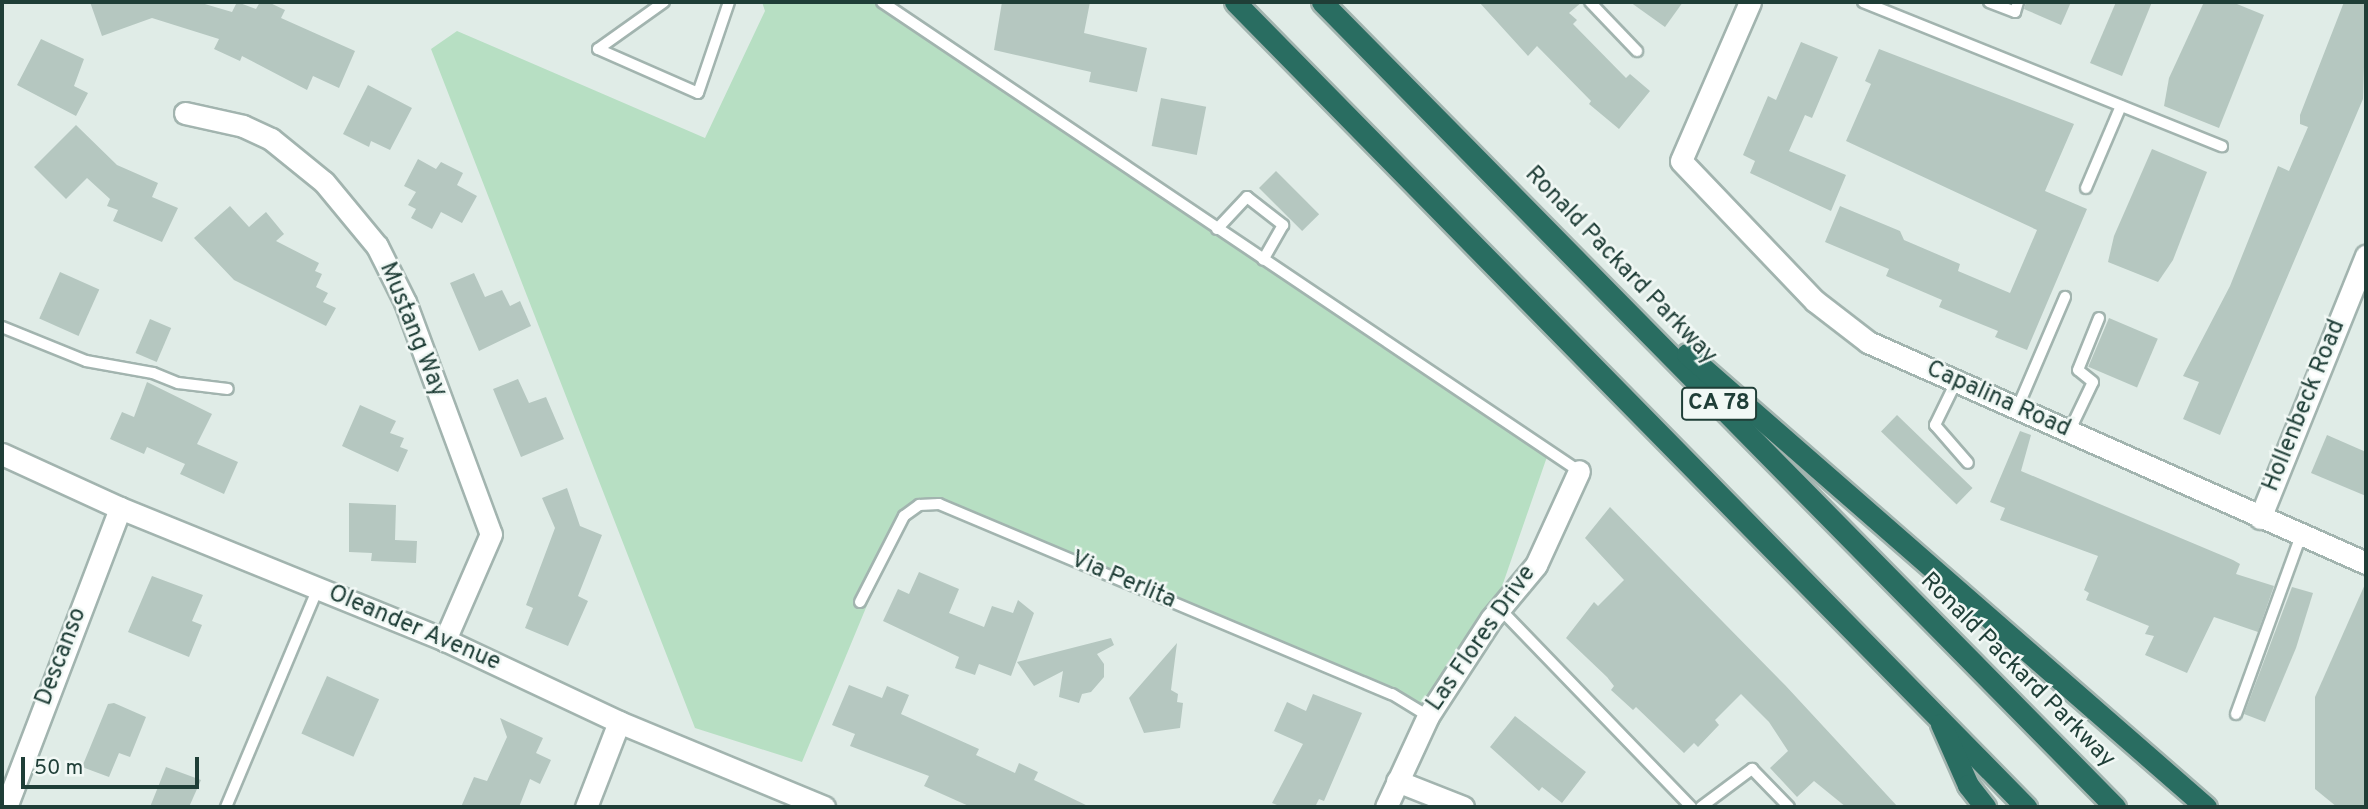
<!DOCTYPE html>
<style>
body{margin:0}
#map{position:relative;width:2368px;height:809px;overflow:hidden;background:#e0ece7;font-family:Overpass,sans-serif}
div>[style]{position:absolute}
.green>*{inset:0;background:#b7dfc3}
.building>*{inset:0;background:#b5c7c0;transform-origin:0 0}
.roads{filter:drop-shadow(2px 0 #a2b4af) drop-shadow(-2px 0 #a2b4af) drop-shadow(0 2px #a2b4af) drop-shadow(0 -2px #a2b4af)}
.service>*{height:10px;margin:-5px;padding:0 5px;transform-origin:5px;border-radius:5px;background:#fff}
.minor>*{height:21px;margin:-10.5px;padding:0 10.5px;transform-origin:10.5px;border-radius:10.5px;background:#fff}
.tertiary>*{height:21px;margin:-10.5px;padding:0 10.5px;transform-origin:10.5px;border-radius:10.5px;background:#fff}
.motorway>*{height:21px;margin:-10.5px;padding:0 10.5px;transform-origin:10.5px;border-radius:10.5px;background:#296d61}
span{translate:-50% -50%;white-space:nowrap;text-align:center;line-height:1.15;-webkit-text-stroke:5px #f1f8f5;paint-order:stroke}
.shield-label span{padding:2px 5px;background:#f1f8f5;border:2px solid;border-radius:5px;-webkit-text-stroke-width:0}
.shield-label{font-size:23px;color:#1f3e37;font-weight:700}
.street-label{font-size:24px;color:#1f3e37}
.frame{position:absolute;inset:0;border:4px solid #1f3e37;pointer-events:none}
.scale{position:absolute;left:21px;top:757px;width:178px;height:32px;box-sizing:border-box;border:4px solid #1f3e37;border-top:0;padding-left:9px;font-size:21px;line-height:24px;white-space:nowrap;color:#1f3e37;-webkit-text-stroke:5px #f1f8f5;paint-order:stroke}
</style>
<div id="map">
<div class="green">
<i style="clip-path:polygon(762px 2px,884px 2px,1549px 451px,1481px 647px,1435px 733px,1392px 694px,939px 504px,904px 516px,802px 762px,695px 728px,431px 49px,457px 31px,705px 138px,765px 11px)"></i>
</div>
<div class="building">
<i style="clip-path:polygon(90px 2px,198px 2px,232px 12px,237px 2px,256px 9px,260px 2px,268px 2px,285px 10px,281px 18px,355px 51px,339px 88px,313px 76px,307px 90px,242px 56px,240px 61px,214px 49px,219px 39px,152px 18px,102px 36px)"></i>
<i style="clip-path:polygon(1002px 2px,1090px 2px,1084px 33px,1147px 48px,1137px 92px,1089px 82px,1091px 72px,994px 50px)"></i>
<i style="clip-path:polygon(1479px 2px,1582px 2px,1569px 13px,1577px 20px,1573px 24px,1626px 78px,1630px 74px,1650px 91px,1619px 129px,1589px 104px,1591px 101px,1537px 46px,1528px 56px)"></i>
<i style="clip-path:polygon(1630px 2px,1683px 2px,1665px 27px)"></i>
<i style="clip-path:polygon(2026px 2px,2071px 2px,2061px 25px,2024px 9px)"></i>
<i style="clip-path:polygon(2116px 2px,2152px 2px,2122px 76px,2090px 63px)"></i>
<i style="clip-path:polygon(2204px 2px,2232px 2px,2264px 15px,2219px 128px,2164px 106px,2169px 78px)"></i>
<i style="clip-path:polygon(2344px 2px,2366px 2px,2363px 99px,2220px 435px,2183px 419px,2199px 382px,2183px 376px,2230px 286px,2278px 166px,2289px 171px,2308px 127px,2300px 124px,2300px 115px)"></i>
<i style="clip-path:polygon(41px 39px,84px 59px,74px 86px,88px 93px,76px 116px,17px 85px)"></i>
<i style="clip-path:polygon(1801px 42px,1838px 57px,1812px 118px,1805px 115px,1789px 151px,1846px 175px,1831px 211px,1750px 173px,1755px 161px,1743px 155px,1768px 96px,1776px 100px)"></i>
<i style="clip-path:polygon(1879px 49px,2074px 124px,2045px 191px,2087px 209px,2027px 350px,1995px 337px,1998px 331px,1939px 307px,1942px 300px,1886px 276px,1889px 269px,1825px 242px,1840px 206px,1900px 231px,1904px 240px,1960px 264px,1958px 271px,2010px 293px,2037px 230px,1846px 141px,1871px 84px,1865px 81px)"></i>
<i style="clip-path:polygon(368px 85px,412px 108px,390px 150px,371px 141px,369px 147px,343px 134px)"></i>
<i style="left:1161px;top:98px;width:46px;height:49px;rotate:11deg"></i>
<i style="clip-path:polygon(76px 125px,117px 165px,158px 183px,152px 197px,178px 208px,162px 242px,113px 221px,118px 210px,107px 206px,110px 199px,87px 178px,66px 199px,34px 167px)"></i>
<i style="clip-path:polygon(2152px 149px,2207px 172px,2173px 260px,2158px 282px,2108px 262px,2114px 236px)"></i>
<i style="clip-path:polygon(418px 159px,436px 169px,441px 162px,463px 173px,457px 185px,477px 196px,462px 223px,441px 212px,432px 229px,411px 218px,416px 209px,408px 205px,416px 192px,404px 186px)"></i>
<i style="left:1276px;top:171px;width:61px;height:24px;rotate:45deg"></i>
<i style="clip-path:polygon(230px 206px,249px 227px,266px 212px,284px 234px,276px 241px,319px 263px,315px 271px,322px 274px,316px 287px,328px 293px,323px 302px,336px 308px,326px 326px,234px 280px,194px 238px)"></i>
<i style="left:60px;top:272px;width:43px;height:51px;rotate:24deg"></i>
<i style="clip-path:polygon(474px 273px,485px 297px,502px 290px,510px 306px,520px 301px,531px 326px,479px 351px,450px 283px)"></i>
<i style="left:2109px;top:318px;width:53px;height:53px;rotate:23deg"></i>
<i style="left:150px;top:319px;width:23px;height:37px;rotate:23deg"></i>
<i style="clip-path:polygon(518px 379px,529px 403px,546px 397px,564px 439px,521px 457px,493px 389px)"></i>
<i style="clip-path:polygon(147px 382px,212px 414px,197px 444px,238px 462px,224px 494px,180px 474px,185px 464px,147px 447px,144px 454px,110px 439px,122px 412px,134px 417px)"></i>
<i style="clip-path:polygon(360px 405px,396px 421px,390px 433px,404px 438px,400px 447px,408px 450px,398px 472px,342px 446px)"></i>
<i style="left:1897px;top:415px;width:105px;height:23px;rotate:44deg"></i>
<i style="clip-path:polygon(2020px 431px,2031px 435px,2021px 471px,2233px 560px,2240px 564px,2236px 574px,2274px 586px,2258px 632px,2214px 617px,2187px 673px,2145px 655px,2154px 636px,2145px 634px,2149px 626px,2086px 600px,2089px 593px,2084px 590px,2098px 556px,2000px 520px,2005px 508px,1990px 502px)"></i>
<i style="clip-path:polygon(2327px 435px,2366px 452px,2366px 496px,2311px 473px)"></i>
<i style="clip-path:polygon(567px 488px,580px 526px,602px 535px,578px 596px,588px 601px,568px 646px,525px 628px,533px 608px,526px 605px,555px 528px,542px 498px)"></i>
<i style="clip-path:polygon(349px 503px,396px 505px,395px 540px,417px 541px,416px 563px,371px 561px,372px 553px,349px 552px)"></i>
<i style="clip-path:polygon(1610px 507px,1785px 685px,1898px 807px,1846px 807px,1814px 781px,1797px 797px,1770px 768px,1788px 751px,1769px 722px,1741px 694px,1715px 720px,1719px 725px,1698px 747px,1694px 743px,1684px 753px,1636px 707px,1633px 710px,1611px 690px,1614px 686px,1607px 677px,1566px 638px,1594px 602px,1598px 606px,1624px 580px,1585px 538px)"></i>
<i style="clip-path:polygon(919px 572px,959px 589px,949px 613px,984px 627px,992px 606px,1013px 613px,1018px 600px,1034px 613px,1011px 676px,979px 664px,975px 675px,955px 668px,959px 657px,883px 621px,898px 589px,909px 594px)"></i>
<i style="clip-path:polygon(152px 576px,203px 595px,192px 621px,202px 625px,189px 657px,128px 632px)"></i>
<i style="clip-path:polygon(2366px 582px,2366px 807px,2337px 807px,2315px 789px,2315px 697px)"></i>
<i style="clip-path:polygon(2292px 587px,2313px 593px,2296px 648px,2265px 722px,2244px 714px)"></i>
<i style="clip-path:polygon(1111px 638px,1114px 645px,1097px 654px,1104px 664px,1104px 677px,1091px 692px,1082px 694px,1079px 703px,1059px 697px,1063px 671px,1034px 686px,1017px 662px)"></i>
<i style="clip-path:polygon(1177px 643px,1171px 690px,1178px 694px,1177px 702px,1183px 703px,1180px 728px,1144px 733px,1129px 698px)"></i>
<i style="left:327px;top:676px;width:57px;height:63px;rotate:24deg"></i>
<i style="clip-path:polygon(849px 685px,882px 698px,887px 686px,909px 695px,901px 714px,979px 749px,976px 755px,1015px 773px,1019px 763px,1038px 772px,1034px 780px,1090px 807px,971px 807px,924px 786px,929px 776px,850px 746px,855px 734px,832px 725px)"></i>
<i style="clip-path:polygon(1313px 694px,1362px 713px,1324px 801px,1319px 799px,1315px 807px,1282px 807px,1272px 803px,1303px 744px,1274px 731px,1287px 702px,1306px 711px)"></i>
<i style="clip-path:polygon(114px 703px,146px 717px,130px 757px,119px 753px,109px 777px,82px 767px,108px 704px)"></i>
<i style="clip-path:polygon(1515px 716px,1586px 772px,1562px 803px,1542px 787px,1539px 791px,1490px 747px)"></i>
<i style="clip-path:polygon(500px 718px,543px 738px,536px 753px,551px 760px,540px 784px,530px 779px,519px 807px,461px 807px,474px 777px,487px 781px,507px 737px)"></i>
<i style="clip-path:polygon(166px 767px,201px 780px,189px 807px,150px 807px)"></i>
</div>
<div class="roads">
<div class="service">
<i style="left:664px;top:2px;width:81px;rotate:144.5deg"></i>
<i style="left:598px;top:49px;width:109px;rotate:23.7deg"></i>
<i style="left:698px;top:93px;width:96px;rotate:-71.2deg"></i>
<i style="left:882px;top:2px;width:840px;rotate:33.94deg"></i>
<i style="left:1590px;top:2px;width:68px;rotate:46.2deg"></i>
<i style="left:1863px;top:2px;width:387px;rotate:21.9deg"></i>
<i style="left:1989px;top:2px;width:28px;rotate:21deg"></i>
<i style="left:2015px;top:12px;width:10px;rotate:-73deg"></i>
<i style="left:2086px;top:188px;width:89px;rotate:-66.9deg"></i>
<i style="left:1217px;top:229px;width:44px;rotate:-46.8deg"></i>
<i style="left:1247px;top:197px;width:46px;rotate:37.9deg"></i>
<i style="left:1283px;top:225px;width:40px;rotate:119.7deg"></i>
<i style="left:2px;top:327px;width:91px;rotate:22deg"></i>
<i style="left:86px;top:361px;width:68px;rotate:10.2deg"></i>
<i style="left:153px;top:373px;width:27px;rotate:22deg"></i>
<i style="left:178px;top:383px;width:50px;rotate:6.8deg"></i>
<i style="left:1956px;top:382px;width:48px;rotate:116deg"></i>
<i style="left:1935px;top:425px;width:50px;rotate:49deg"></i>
<i style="left:2017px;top:409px;width:122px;rotate:-66.8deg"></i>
<i style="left:2069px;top:432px;width:55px;rotate:-64.4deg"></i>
<i style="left:2093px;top:382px;width:19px;rotate:-141deg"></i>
<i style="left:2078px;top:370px;width:56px;rotate:-68deg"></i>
<i style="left:860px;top:602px;width:97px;rotate:-62.9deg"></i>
<i style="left:904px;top:516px;width:19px;rotate:-36deg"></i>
<i style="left:919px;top:505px;width:20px;rotate:-3deg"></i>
<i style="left:939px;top:504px;width:491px;rotate:22.8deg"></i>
<i style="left:1392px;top:694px;width:42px;rotate:31.4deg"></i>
<i style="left:1501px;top:610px;width:274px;rotate:46deg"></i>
<i style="left:2236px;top:714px;width:190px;rotate:-70deg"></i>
<i style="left:226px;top:807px;width:238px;rotate:-67.2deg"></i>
<i style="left:1701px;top:807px;width:64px;rotate:-36.7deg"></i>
<i style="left:1752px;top:769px;width:53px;rotate:45.8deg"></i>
</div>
<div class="minor">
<i style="left:185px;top:113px;width:59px;rotate:12.6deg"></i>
<i style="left:243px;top:126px;width:31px;rotate:25deg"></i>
<i style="left:271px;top:139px;width:68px;rotate:39.1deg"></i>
<i style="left:324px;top:182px;width:83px;rotate:50.4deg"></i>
<i style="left:377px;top:246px;width:63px;rotate:63.4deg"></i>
<i style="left:405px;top:302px;width:247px;rotate:69.7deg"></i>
<i style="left:491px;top:534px;width:116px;rotate:113.5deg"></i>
<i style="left:2260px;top:518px;width:283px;rotate:-68deg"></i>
<i style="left:1397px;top:781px;width:71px;rotate:21.5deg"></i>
<i style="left:6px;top:807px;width:320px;rotate:-69.1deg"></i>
<i style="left:586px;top:807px;width:91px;rotate:-68.8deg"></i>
<i style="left:1386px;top:807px;width:100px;rotate:-65.2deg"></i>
<i style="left:1428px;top:716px;width:116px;rotate:-57deg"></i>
<i style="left:1491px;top:619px;width:70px;rotate:-50.2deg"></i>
<i style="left:1536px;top:565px;width:103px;rotate:-65.4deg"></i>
</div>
<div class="tertiary">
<i style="left:1750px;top:2px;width:173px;rotate:113.5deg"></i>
<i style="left:1681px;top:161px;width:194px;rotate:46.3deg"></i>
<i style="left:1815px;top:301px;width:67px;rotate:37.7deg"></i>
<i style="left:1868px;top:342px;width:545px;rotate:23.93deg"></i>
<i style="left:2px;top:454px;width:130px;rotate:24.6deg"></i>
<i style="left:120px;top:508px;width:351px;rotate:22.1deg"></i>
<i style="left:445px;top:640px;width:192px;rotate:25.2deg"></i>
<i style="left:619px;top:722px;width:222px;rotate:22.5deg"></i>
</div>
<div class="motorway">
<i style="left:1235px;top:2px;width:1129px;rotate:45.5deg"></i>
<i style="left:1322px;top:2px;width:1130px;rotate:45.43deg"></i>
<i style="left:1687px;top:354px;width:689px;rotate:41.12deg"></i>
<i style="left:1941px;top:724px;width:67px;rotate:66.1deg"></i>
<i style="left:1968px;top:785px;width:28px;rotate:52deg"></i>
</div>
</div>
<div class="shield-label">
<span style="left:1719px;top:404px">CA 78</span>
</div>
<div class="street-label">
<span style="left:1620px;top:266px;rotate:46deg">Ronald Packard Parkway</span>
<span style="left:412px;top:330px;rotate:68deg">Mustang Way</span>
<span style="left:1998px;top:400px;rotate:24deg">Capalina Road</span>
<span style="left:2305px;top:406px;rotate:-68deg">Hollenbeck Road</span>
<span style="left:1123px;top:581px;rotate:23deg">Via Perlita</span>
<span style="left:414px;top:629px;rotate:23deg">Oleander Avenue</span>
<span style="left:1482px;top:639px;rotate:-55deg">Las Flores Drive</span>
<span style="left:62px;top:657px;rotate:-69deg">Descanso</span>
<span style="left:2017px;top:671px;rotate:45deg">Ronald Packard Parkway</span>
</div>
<div class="frame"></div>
<div class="scale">50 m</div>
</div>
